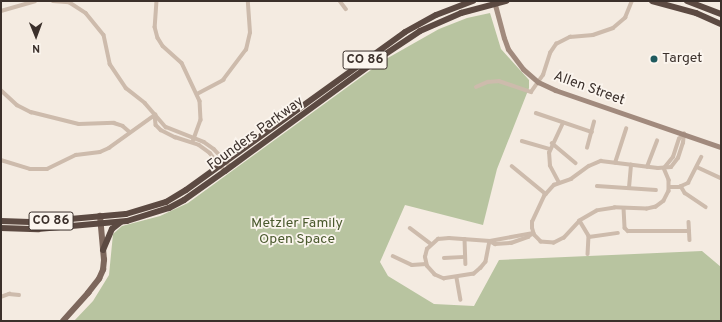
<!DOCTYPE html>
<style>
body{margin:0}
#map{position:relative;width:722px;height:322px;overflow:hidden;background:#f4ebe1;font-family:Overpass,sans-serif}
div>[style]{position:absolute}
.green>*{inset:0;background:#b8c4a0}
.street>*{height:3.5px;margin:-1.75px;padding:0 1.75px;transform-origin:1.75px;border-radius:1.75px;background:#cdbbac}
.secondary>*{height:5px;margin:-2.5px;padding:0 2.5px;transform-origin:2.5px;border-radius:2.5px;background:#a18a7d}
.primary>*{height:5.5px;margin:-2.75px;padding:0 2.75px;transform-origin:2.75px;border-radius:2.75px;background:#7d675c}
.highway>*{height:6px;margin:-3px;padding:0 3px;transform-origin:3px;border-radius:3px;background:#5c4a42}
.dots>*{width:11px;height:11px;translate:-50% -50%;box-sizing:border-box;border:2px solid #fbf5ee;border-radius:50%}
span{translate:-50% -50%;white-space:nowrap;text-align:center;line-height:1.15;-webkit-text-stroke:3.5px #fbf5ee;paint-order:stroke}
.shield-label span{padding:1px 3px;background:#fbf5ee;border:1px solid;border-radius:3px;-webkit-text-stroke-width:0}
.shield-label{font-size:13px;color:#3b302b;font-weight:700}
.poi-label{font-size:14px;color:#3b302b}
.left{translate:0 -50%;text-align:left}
.street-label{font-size:14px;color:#3b302b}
.park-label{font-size:14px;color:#4a5a2e}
.frame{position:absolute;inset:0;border:2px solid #3b302b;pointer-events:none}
.north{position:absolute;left:16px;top:16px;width:40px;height:40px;-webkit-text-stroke:3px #fbf5ee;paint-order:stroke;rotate:179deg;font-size:11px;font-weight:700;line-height:16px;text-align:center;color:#3b302b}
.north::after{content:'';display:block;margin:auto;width:14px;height:18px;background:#3b302b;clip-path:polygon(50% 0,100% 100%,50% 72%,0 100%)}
</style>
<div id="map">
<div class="green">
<i style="clip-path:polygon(490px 13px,501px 49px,529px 80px,529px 88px,497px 169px,483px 225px,405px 205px,380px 262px,388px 276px,434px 304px,474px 306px,499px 260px,702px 251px,721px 267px,721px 321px,74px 321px,93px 301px,109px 275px,113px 234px,122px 226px,160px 216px,188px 203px,386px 59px,439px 29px,467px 18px)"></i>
</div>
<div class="street">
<i style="left:53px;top:1px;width:16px;rotate:4deg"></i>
<i style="left:69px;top:2px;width:20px;rotate:33deg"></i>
<i style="left:86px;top:13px;width:28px;rotate:51deg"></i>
<i style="left:104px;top:35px;width:30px;rotate:78deg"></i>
<i style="left:110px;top:64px;width:29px;rotate:56deg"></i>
<i style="left:126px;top:88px;width:24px;rotate:38deg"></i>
<i style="left:145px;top:103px;width:32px;rotate:49deg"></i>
<i style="left:166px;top:127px;width:41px;rotate:21.5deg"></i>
<i style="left:204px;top:142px;width:12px;rotate:35deg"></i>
<i style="left:214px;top:149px;width:25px;rotate:47deg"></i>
<i style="left:157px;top:1px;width:26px;rotate:94deg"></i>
<i style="left:155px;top:27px;width:11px;rotate:75deg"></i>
<i style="left:158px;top:38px;width:9px;rotate:58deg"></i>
<i style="left:163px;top:46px;width:25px;rotate:42deg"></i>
<i style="left:182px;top:63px;width:42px;rotate:64.7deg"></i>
<i style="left:200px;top:101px;width:19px;rotate:87deg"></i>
<i style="left:201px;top:120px;width:23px;rotate:110deg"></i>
<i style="left:340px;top:1px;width:10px;rotate:53deg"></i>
<i style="left:1px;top:11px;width:35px;rotate:-16deg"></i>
<i style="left:476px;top:87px;width:13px;rotate:-23deg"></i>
<i style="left:488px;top:82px;width:11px;rotate:-5deg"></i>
<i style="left:499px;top:81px;width:34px;rotate:19deg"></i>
<i style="left:531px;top:92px;width:21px;rotate:-55deg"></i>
<i style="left:543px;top:75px;width:23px;rotate:-72deg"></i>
<i style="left:550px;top:53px;width:11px;rotate:-56deg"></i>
<i style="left:556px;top:44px;width:16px;rotate:-27deg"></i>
<i style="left:570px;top:37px;width:23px;rotate:-5deg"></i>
<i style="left:593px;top:35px;width:21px;rotate:-19deg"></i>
<i style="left:613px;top:28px;width:16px;rotate:-40deg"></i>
<i style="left:625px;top:18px;width:18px;rotate:-68deg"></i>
<i style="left:1px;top:90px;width:22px;rotate:43deg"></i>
<i style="left:17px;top:105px;width:16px;rotate:27deg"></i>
<i style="left:31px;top:112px;width:49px;rotate:14deg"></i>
<i style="left:79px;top:124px;width:35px;rotate:-2deg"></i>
<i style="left:114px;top:123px;width:9px;rotate:18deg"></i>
<i style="left:123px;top:126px;width:9px;rotate:41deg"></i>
<i style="left:197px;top:94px;width:30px;rotate:-28deg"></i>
<i style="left:223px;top:80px;width:38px;rotate:-53deg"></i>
<i style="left:246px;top:50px;width:17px;rotate:-77deg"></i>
<i style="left:250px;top:33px;width:32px;rotate:-94deg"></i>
<i style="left:536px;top:113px;width:59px;rotate:18.7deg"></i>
<i style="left:155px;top:115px;width:10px;rotate:84deg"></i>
<i style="left:156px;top:125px;width:7px;rotate:45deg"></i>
<i style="left:161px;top:130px;width:16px;rotate:27deg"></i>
<i style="left:175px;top:137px;width:25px;rotate:18deg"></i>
<i style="left:199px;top:145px;width:14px;rotate:36deg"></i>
<i style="left:210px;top:153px;width:23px;rotate:50deg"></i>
<i style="left:522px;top:141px;width:29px;rotate:16deg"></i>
<i style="left:552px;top:143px;width:31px;rotate:40deg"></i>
<i style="left:587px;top:148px;width:27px;rotate:-75deg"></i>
<i style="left:1px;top:160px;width:30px;rotate:17deg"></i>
<i style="left:30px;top:169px;width:17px"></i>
<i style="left:47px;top:169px;width:32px;rotate:-26deg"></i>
<i style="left:76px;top:155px;width:24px;rotate:-7deg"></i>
<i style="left:100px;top:152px;width:10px;rotate:-24deg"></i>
<i style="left:109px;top:148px;width:57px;rotate:-35.7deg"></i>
<i style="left:615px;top:163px;width:36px;rotate:-72deg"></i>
<i style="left:512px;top:166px;width:44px;rotate:39.5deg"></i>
<i style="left:647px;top:167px;width:28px;rotate:-69deg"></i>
<i style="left:697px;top:167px;width:26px;rotate:25deg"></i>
<i style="left:664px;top:168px;width:13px;rotate:67deg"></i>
<i style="left:669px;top:180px;width:11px;rotate:90deg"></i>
<i style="left:669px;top:191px;width:11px;rotate:117deg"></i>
<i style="left:664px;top:201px;width:10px;rotate:143deg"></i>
<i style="left:656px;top:207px;width:9px;rotate:167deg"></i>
<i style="left:647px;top:209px;width:32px;rotate:-178deg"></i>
<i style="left:615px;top:208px;width:18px;rotate:171deg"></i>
<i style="left:597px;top:211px;width:20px;rotate:150deg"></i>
<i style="left:580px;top:221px;width:23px;rotate:133deg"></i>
<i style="left:564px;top:238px;width:11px;rotate:153deg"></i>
<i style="left:554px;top:243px;width:13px;rotate:-176deg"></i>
<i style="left:541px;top:242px;width:10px;rotate:-135deg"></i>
<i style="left:534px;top:235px;width:7px;rotate:-106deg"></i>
<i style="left:532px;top:228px;width:6px;rotate:-90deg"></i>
<i style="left:532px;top:222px;width:29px;rotate:-65deg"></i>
<i style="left:544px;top:196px;width:15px;rotate:-48deg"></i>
<i style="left:554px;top:185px;width:18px;rotate:-19deg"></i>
<i style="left:571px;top:179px;width:22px;rotate:-36deg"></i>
<i style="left:589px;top:166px;width:13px;rotate:-23deg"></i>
<i style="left:601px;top:161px;width:57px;rotate:7deg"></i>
<i style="left:658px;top:168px;width:13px;rotate:-4deg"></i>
<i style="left:671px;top:167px;width:11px;rotate:-52deg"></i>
<i style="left:678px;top:158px;width:16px;rotate:-72deg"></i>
<i style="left:683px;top:143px;width:9px;rotate:-84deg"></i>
<i style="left:664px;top:168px;width:14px;rotate:-51deg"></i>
<i style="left:673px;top:157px;width:19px;rotate:-72deg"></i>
<i style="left:679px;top:139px;width:7px;rotate:-45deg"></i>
<i style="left:559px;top:183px;width:19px;rotate:-118deg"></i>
<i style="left:550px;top:166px;width:13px;rotate:-94deg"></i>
<i style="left:549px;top:153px;width:33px;rotate:-65deg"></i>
<i style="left:597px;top:186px;width:59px;rotate:3.9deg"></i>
<i style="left:681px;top:186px;width:8px;rotate:60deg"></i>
<i style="left:685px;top:193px;width:25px;rotate:34deg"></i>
<i style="left:670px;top:187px;width:9px"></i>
<i style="left:679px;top:187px;width:10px;rotate:-24deg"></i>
<i style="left:688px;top:183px;width:29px;rotate:-63deg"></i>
<i style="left:629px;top:188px;width:23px;rotate:-85deg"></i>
<i style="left:624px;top:208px;width:20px;rotate:87deg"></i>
<i style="left:625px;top:228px;width:4px;rotate:45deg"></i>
<i style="left:628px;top:231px;width:61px"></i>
<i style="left:580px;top:221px;width:17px;rotate:59deg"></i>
<i style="left:589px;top:236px;width:18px;rotate:93deg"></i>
<i style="left:689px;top:222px;width:18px;rotate:87deg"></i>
<i style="left:410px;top:228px;width:26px;rotate:37deg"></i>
<i style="left:589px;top:237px;width:29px;rotate:-8deg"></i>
<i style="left:465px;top:239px;width:25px;rotate:88deg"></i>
<i style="left:490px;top:241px;width:21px;rotate:101deg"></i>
<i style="left:486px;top:262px;width:8px;rotate:130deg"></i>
<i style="left:481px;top:268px;width:9px;rotate:139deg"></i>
<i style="left:474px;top:274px;width:30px;rotate:171deg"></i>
<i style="left:444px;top:279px;width:10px;rotate:-156deg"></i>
<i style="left:435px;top:275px;width:12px;rotate:-132deg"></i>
<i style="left:427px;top:266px;width:9px;rotate:-103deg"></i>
<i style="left:425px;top:257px;width:8px;rotate:-76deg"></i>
<i style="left:427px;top:249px;width:15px;rotate:-42deg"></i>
<i style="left:438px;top:239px;width:11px;rotate:-5deg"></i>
<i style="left:449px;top:238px;width:41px;rotate:4.2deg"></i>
<i style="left:490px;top:241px;width:44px;rotate:-10.5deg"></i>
<i style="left:490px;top:241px;width:6px;rotate:31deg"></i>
<i style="left:495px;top:244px;width:16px;rotate:-4deg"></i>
<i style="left:511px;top:243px;width:18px;rotate:-19deg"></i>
<i style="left:528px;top:237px;width:6px;rotate:-39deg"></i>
<i style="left:393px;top:256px;width:21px;rotate:25deg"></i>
<i style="left:412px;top:265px;width:14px;rotate:-4deg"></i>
<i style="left:444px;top:258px;width:21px;rotate:-3deg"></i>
<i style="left:457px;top:278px;width:22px;rotate:80deg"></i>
<i style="left:1px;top:297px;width:9px;rotate:-21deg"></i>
<i style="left:9px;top:294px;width:10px;rotate:6deg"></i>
</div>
<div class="secondary">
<i style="left:494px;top:1px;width:38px;rotate:75deg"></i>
<i style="left:504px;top:38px;width:12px;rotate:70deg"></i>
<i style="left:508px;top:49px;width:25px;rotate:53deg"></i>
<i style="left:523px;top:69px;width:20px;rotate:41deg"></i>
<i style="left:538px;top:82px;width:19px;rotate:25deg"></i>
<i style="left:555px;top:90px;width:176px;rotate:19deg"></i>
</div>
<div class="primary">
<i style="left:63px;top:321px;width:38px;rotate:-48deg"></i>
<i style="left:88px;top:293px;width:18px;rotate:-52deg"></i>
<i style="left:99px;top:279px;width:10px;rotate:-66deg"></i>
<i style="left:103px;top:270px;width:10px;rotate:-84deg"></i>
<i style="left:104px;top:260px;width:44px;rotate:-95.2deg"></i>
</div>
<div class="highway">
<i style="left:652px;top:1px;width:46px;rotate:15.3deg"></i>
<i style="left:696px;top:13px;width:27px;rotate:24deg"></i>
<i style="left:687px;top:1px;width:36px;rotate:21deg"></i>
<i style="left:1px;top:221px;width:36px;rotate:2deg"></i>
<i style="left:37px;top:222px;width:89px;rotate:-5.1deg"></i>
<i style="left:126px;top:214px;width:42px;rotate:-16.7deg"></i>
<i style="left:166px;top:202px;width:23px;rotate:-31deg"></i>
<i style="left:186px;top:190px;width:270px;rotate:-35.8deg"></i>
<i style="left:405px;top:32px;width:35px;rotate:-29deg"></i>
<i style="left:436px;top:15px;width:40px;rotate:-21deg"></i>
<i style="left:1px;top:228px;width:37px;rotate:2deg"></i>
<i style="left:38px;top:229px;width:89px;rotate:-5.1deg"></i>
<i style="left:127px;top:221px;width:44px;rotate:-17.2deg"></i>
<i style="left:169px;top:208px;width:17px;rotate:-28deg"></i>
<i style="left:184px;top:200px;width:50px;rotate:-35.3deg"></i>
<i style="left:225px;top:171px;width:197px;rotate:-36.1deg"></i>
<i style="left:384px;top:55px;width:43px;rotate:-33.7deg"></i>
<i style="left:420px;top:31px;width:45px;rotate:-23.7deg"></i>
<i style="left:461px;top:13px;width:47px;rotate:-14.9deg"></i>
<i style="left:103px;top:250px;width:23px;rotate:-67deg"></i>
<i style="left:112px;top:229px;width:11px;rotate:-38deg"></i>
</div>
<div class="dots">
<i style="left:654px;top:59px;background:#1f5a5e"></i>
</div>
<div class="shield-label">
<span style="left:365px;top:60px">CO 86</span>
<span style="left:51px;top:221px">CO 86</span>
</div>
<div class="poi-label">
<span class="left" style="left:662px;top:59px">Target</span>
</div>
<div class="street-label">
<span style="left:589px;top:89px;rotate:20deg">Allen Street</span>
<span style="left:256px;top:134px;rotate:-36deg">Founders Parkway</span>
</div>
<div class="park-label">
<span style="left:297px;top:232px">Metzler Family<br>Open Space</span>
</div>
<div class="frame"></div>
<div class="north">N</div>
</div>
